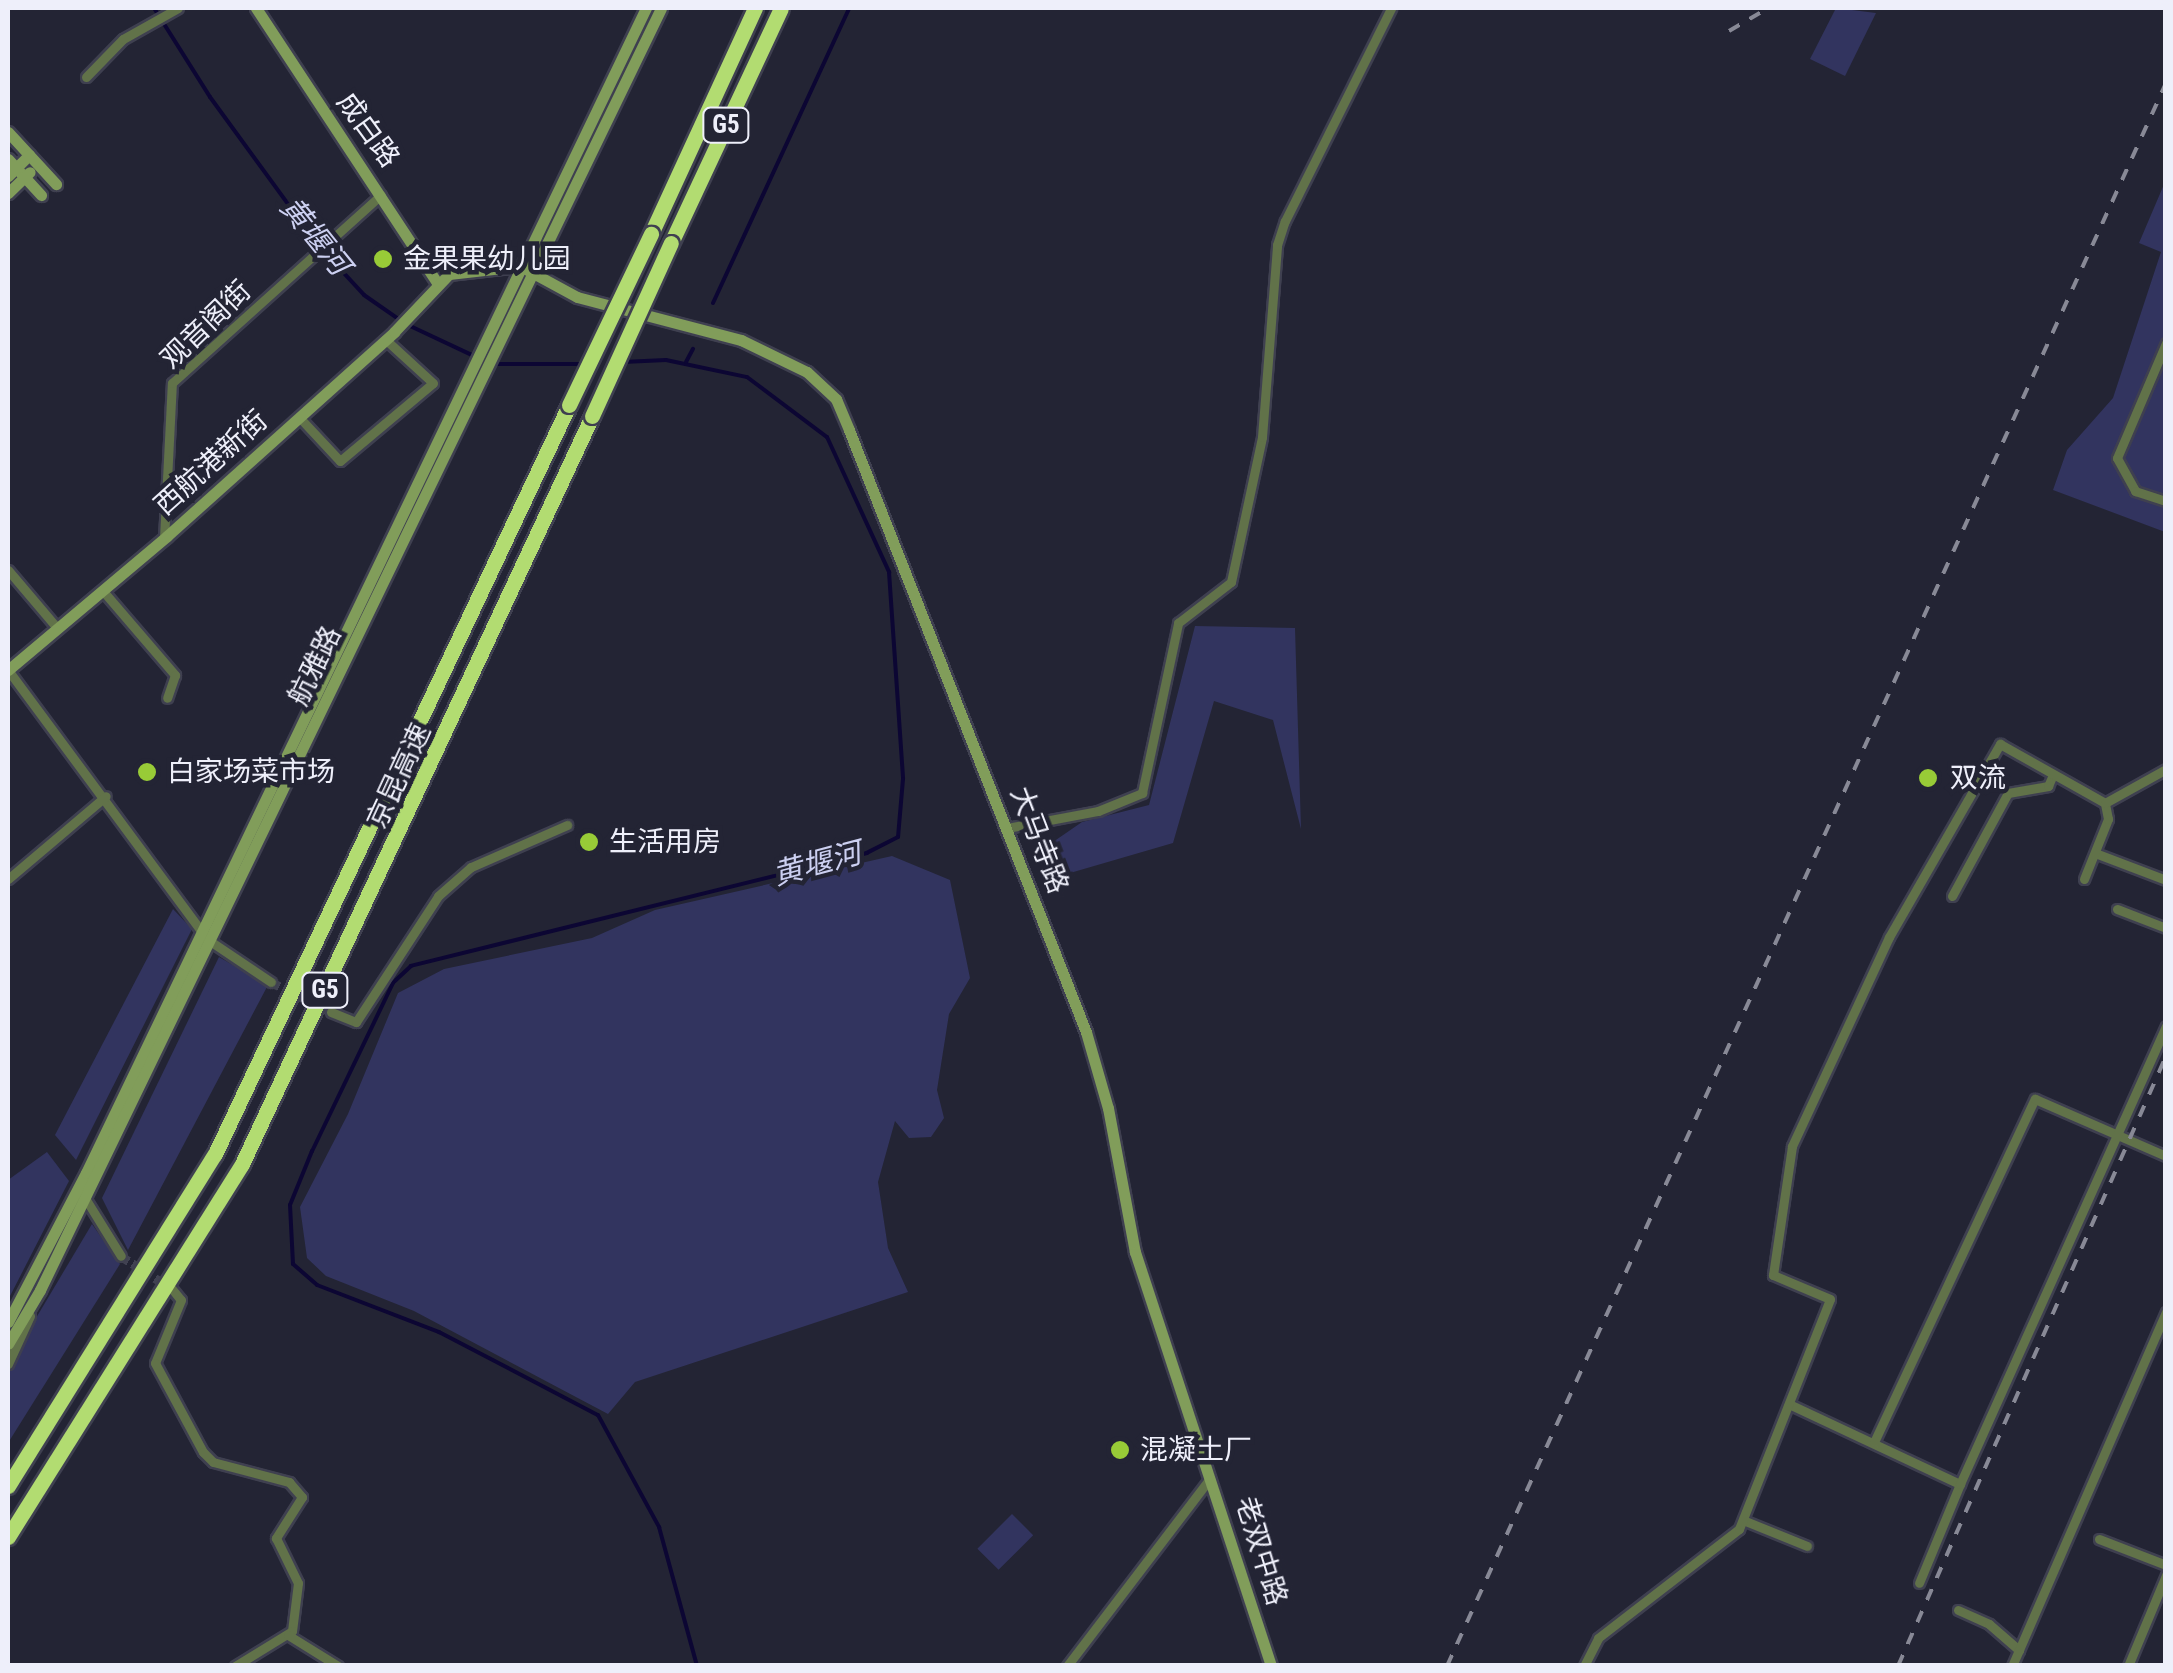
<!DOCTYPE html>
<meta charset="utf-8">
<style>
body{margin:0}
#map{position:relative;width:2173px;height:1673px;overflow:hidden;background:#232434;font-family:"Roboto Condensed","Noto Sans SC",sans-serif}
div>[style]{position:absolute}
.green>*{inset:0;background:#32345f;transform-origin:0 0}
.stream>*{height:4px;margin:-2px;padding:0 2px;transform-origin:2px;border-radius:2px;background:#0c0633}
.street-tunnel>*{height:9px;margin-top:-4.5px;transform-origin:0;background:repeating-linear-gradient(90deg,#414252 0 9px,transparent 0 13.5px)}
.roads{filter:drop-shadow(2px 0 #3f4050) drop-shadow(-2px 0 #3f4050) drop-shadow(0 2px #3f4050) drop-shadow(0 -2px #3f4050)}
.street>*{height:9px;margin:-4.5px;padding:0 4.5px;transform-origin:4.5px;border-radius:4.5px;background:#617249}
.secondary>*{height:11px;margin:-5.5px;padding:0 5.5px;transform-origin:5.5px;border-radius:5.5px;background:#819d5a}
.highway>*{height:15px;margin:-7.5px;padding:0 7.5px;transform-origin:7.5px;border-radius:7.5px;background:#b2dc71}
.rail>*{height:4px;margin-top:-2px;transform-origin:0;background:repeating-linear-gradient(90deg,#888996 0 12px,transparent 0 24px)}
.bridges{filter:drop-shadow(2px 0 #3f4050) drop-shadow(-2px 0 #3f4050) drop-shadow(0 2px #3f4050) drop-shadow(0 -2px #3f4050)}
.highway-bridge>*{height:15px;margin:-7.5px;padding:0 7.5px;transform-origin:7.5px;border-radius:7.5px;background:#b2dc71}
.dots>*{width:28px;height:28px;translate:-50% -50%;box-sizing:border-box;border:5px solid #232434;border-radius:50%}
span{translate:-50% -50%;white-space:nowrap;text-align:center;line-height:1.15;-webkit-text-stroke:9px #232434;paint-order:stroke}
.shield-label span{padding:2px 8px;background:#232434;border:2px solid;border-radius:8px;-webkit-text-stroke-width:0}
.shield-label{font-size:25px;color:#eeeffa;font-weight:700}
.street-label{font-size:28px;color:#eeeffa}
.poi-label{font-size:28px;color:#eeeffa}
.left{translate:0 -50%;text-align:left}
.water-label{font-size:30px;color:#ccd0f1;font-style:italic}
.frame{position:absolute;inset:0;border:10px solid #eeeffa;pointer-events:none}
</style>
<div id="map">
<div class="green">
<i style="clip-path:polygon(1836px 8px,1876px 13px,1845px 76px,1810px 59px)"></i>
<i style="clip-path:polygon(2165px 182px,2165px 532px,2053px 490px,2067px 450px,2113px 398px,2161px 252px,2139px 243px)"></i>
<i style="clip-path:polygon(1195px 626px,1295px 628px,1301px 829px,1273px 720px,1214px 701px,1173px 843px,1046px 880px,1037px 853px,1082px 822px,1149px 805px)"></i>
<i style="clip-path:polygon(892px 856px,950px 880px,970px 978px,949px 1014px,937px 1090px,944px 1118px,931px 1137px,909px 1138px,895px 1121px,878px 1182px,888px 1248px,908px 1292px,635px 1382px,608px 1414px,414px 1311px,326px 1276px,307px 1258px,300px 1207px,348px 1114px,398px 993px,444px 969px,592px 938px,655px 910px)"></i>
<i style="clip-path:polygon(173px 909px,192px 929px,76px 1160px,55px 1135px)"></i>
<i style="clip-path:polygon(219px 957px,268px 985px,128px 1250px,102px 1198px)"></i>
<i style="clip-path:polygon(47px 1152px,69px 1181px,8px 1300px,8px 1180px)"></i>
<i style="clip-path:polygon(92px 1224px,120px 1264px,8px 1443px,8px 1365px)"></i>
<i style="left:1012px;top:1514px;width:30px;height:49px;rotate:45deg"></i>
</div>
<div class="stream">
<i style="left:154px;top:8px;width:105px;rotate:57.8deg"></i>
<i style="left:210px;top:97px;width:182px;rotate:53.9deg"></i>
<i style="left:317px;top:244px;width:69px;rotate:47.3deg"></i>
<i style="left:364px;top:295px;width:44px;rotate:34.8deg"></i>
<i style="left:713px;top:303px;width:325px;rotate:-65.2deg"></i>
<i style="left:408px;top:325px;width:75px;rotate:25.2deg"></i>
<i style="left:623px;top:362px;width:43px;rotate:-2.7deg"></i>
<i style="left:666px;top:360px;width:83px;rotate:11.9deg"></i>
<i style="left:747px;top:377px;width:100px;rotate:36.9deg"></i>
<i style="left:827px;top:437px;width:149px;rotate:65.3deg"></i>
<i style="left:889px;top:572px;width:207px;rotate:86.1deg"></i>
<i style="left:903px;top:779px;width:58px;rotate:94.9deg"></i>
<i style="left:898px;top:837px;width:35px;rotate:153deg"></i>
<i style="left:867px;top:853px;width:470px;rotate:166.1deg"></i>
<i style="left:411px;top:966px;width:25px;rotate:137deg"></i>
<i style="left:393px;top:983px;width:187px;rotate:115.7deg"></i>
<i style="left:312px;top:1151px;width:58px;rotate:112.2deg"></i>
<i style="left:290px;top:1205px;width:59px;rotate:87.1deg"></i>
<i style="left:293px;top:1264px;width:32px;rotate:41deg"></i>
<i style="left:317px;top:1285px;width:131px;rotate:21.1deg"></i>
<i style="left:439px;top:1332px;width:179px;rotate:27.6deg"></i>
<i style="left:598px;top:1415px;width:128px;rotate:61.4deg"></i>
<i style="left:659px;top:1527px;width:144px;rotate:74.7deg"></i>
<i style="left:686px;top:362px;width:15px;rotate:-62deg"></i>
<i style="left:494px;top:364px;width:90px"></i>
</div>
<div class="street-tunnel">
<i style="left:271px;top:982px;width:67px;rotate:26.6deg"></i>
<i style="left:121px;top:1256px;width:57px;rotate:32.9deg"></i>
</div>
<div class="roads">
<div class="street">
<i style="left:86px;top:77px;width:53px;rotate:-45.8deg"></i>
<i style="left:123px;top:39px;width:63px;rotate:-29.4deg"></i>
<i style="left:2166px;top:343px;width:125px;rotate:113.1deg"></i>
<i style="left:2117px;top:458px;width:38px;rotate:61deg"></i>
<i style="left:2135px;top:491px;width:33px;rotate:18deg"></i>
<i style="left:299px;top:417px;width:60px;rotate:47deg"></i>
<i style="left:340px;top:461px;width:121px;rotate:-40deg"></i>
<i style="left:433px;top:383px;width:65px;rotate:-137.5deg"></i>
<i style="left:164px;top:539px;width:156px;rotate:-87.1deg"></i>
<i style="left:172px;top:383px;width:281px;rotate:-42deg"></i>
<i style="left:8px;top:570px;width:77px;rotate:49.7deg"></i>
<i style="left:103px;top:591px;width:111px;rotate:49.4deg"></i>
<i style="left:175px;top:675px;width:24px;rotate:109deg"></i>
<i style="left:8px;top:670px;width:335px;rotate:53.5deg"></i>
<i style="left:207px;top:939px;width:77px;rotate:33.9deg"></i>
<i style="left:1007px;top:828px;width:93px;rotate:-10.6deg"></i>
<i style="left:1098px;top:811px;width:48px;rotate:-22.2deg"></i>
<i style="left:1142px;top:793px;width:174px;rotate:-78deg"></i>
<i style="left:1178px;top:623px;width:67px;rotate:-37.7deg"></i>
<i style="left:1231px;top:582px;width:148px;rotate:-77.9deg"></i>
<i style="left:1262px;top:437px;width:193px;rotate:-85.5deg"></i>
<i style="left:1277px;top:245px;width:25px;rotate:-72deg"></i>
<i style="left:1285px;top:221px;width:238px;rotate:-63.5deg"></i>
<i style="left:2095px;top:853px;width:76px;rotate:20.8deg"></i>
<i style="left:8px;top:879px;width:128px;rotate:-40.3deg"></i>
<i style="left:2084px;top:879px;width:65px;rotate:-68.2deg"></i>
<i style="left:2108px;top:819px;width:16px;rotate:-101deg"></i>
<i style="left:1952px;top:896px;width:117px;rotate:-61.5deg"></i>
<i style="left:2008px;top:793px;width:41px;rotate:-9.9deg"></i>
<i style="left:2048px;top:786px;width:12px;rotate:-66deg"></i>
<i style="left:2117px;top:909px;width:53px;rotate:21.2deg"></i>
<i style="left:331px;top:1012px;width:27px;rotate:22deg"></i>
<i style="left:356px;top:1022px;width:150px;rotate:-56.9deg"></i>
<i style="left:438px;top:896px;width:44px;rotate:-41.3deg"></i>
<i style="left:471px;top:867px;width:105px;rotate:-23.6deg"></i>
<i style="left:85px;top:1198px;width:68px;rotate:58.2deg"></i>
<i style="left:172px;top:1289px;width:14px;rotate:51deg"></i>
<i style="left:181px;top:1300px;width:68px;rotate:112.4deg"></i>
<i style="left:155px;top:1363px;width:101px;rotate:61.7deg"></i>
<i style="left:203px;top:1452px;width:14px;rotate:45deg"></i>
<i style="left:213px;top:1462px;width:79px;rotate:14.7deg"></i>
<i style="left:289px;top:1482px;width:20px;rotate:49deg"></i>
<i style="left:302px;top:1497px;width:49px;rotate:122.4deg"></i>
<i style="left:276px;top:1538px;width:50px;rotate:63.9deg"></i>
<i style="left:298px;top:1583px;width:48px;rotate:97.1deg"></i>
<i style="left:292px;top:1631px;width:67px;rotate:148.4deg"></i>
<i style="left:8px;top:1364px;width:53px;rotate:-65.4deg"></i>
<i style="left:1789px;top:1404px;width:189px;rotate:25.1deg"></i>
<i style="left:1960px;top:1484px;width:107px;rotate:112.5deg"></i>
<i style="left:1874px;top:1442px;width:379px;rotate:-64.9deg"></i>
<i style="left:2035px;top:1099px;width:143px;rotate:23.5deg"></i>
<i style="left:1960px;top:1484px;width:502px;rotate:-65.78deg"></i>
<i style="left:1743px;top:1520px;width:69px;rotate:22.1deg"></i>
<i style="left:2099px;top:1539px;width:72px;rotate:21.2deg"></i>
<i style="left:1958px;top:1610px;width:34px;rotate:24deg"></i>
<i style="left:1989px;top:1624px;width:40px;rotate:41deg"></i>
<i style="left:288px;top:1635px;width:59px;rotate:31.8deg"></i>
<i style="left:1067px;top:1666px;width:236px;rotate:-52.7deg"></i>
<i style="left:1584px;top:1666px;width:31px;rotate:-63deg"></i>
<i style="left:1598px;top:1638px;width:178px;rotate:-37.7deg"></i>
<i style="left:1739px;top:1529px;width:247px;rotate:-68.4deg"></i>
<i style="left:1830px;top:1299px;width:62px;rotate:-157.2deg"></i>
<i style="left:1773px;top:1275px;width:130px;rotate:-81.6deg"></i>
<i style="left:1792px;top:1146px;width:230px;rotate:-65.1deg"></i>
<i style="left:1889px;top:937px;width:223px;rotate:-60.1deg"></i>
<i style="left:2000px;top:744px;width:120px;rotate:29.3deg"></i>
<i style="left:2105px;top:803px;width:70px;rotate:-29.1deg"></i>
<i style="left:2012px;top:1666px;width:386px;rotate:-66.5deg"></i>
<i style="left:2128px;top:1666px;width:99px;rotate:-67.3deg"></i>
</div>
<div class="secondary">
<i style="left:256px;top:8px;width:329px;rotate:56.6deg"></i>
<i style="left:8px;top:132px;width:71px;rotate:47.3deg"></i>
<i style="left:8px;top:159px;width:49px;rotate:47.5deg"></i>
<i style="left:8px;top:176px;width:30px;rotate:-45deg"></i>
<i style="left:8px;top:193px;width:30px;rotate:-44deg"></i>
<i style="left:8px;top:670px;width:208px;rotate:-40.1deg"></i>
<i style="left:167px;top:536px;width:305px;rotate:-41.9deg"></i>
<i style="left:394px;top:332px;width:80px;rotate:-46.5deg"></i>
<i style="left:449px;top:274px;width:71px;rotate:-6.4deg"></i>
<i style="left:520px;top:266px;width:65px;rotate:28.5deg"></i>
<i style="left:577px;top:297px;width:170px;rotate:14.7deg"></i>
<i style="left:741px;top:340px;width:73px;rotate:25.9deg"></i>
<i style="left:807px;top:372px;width:40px;rotate:43deg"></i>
<i style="left:836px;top:399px;width:34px;rotate:67deg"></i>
<i style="left:849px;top:430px;width:647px;rotate:68.51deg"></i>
<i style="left:1086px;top:1032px;width:79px;rotate:73.9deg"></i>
<i style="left:1108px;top:1108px;width:147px;rotate:79.4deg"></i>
<i style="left:1135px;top:1252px;width:436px;rotate:71.8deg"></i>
<i style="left:8px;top:1322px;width:168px;rotate:-62.4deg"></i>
<i style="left:86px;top:1173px;width:1293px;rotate:-64.33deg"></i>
<i style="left:8px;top:1344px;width:63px;rotate:-59.3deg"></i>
<i style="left:40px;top:1290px;width:1424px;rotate:-64.15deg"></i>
</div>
<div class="highway">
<i style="left:651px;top:234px;width:249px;rotate:-65.3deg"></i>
<i style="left:671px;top:243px;width:259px;rotate:-64.9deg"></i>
<i style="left:8px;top:1486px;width:391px;rotate:-58.1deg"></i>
<i style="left:215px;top:1154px;width:828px;rotate:-64.7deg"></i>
<i style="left:8px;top:1537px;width:440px;rotate:-57.9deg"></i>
<i style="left:242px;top:1164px;width:826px;rotate:-64.92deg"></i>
</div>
</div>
<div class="rail">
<i style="left:1729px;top:31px;width:45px;rotate:-30.5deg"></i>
<i style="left:1447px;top:1666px;width:1739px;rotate:-65.57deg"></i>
<i style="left:1898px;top:1666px;width:666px;rotate:-66.28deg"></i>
</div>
<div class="bridges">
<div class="highway-bridge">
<i style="left:569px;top:405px;width:190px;rotate:-64.4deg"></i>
<i style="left:592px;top:416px;width:190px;rotate:-65.5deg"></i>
</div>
</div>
<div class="dots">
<i style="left:383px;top:259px;background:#98cb37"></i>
<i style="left:147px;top:772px;background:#98cb37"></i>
<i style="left:1928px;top:778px;background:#98cb37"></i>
<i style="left:589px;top:842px;background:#98cb37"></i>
<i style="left:1120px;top:1450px;background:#98cb37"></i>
</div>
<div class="shield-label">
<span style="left:726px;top:125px">G5</span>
<span style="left:325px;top:990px">G5</span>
</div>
<div class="street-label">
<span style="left:368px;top:130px;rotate:54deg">成白路</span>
<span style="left:206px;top:325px;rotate:-44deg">观音阁街</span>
<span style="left:211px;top:463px;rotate:-42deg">西航港新街</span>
<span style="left:315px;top:666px;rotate:-64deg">航雅路</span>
<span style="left:399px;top:776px;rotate:-65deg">京昆高速</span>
<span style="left:1039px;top:840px;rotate:69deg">大马寺路</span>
<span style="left:1261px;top:1551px;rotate:73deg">老双中路</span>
</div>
<div class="poi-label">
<span class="left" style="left:403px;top:259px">金果果幼儿园</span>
<span class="left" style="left:167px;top:772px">白家场菜市场</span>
<span class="left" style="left:1950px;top:778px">双流</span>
<span class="left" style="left:609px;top:842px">生活用房</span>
<span class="left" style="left:1140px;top:1450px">混凝土厂</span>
</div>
<div class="water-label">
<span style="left:315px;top:236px;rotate:51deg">黄堰河</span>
<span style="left:817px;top:864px;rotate:-15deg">黄堰河</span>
</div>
<div class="frame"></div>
</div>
